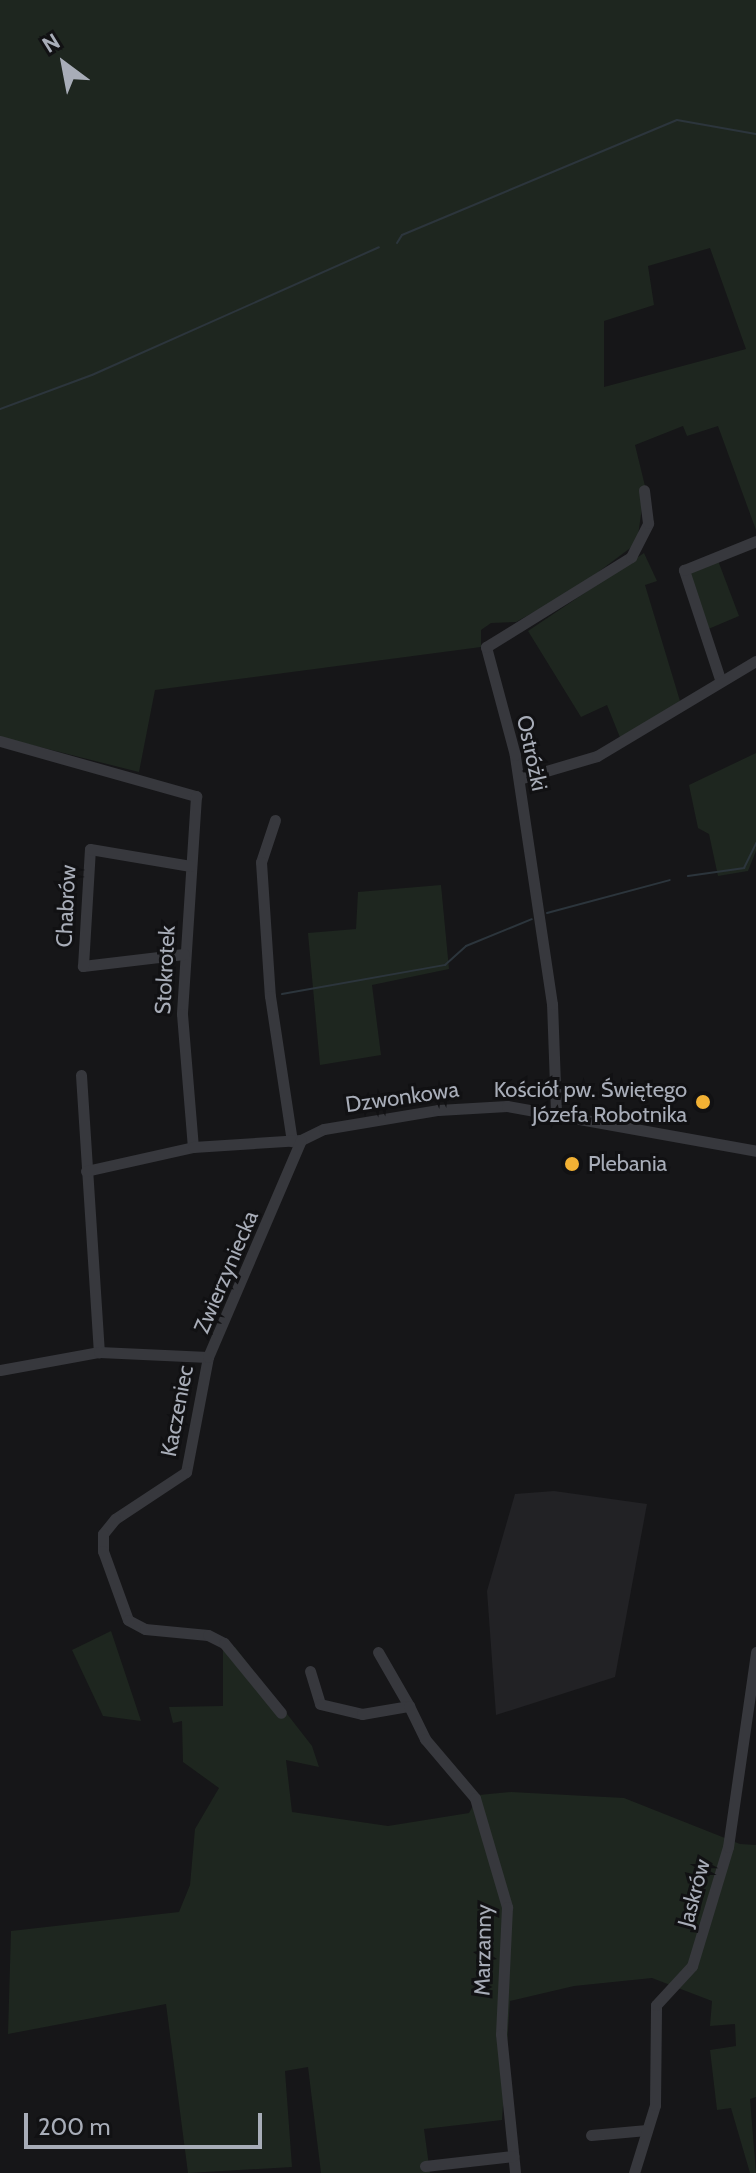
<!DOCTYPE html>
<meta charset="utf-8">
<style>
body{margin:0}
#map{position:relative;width:756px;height:2173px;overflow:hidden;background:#161618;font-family:Cabin,sans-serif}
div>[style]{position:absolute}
.built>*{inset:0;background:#222225}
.green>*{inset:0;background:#1e261f}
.stream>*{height:2px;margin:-1px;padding:0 1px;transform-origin:1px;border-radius:1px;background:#2c353c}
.minor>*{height:11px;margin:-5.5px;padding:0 5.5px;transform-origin:5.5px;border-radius:5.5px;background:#37383d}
.dots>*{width:22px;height:22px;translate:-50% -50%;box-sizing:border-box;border:4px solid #111113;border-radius:50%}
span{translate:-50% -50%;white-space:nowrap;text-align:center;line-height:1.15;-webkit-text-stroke:6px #111113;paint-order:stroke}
.street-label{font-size:22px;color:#a8adb8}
.poi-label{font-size:22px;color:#a8adb8}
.right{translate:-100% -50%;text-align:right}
.left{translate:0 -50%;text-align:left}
.north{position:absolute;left:24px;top:24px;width:80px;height:80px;-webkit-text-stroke:6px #111113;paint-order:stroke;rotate:328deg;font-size:22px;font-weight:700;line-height:32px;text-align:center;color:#a8adb8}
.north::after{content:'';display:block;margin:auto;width:28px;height:36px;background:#a8adb8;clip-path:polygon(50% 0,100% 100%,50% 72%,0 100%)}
.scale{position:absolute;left:24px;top:2113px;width:238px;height:36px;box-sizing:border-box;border:4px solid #a8adb8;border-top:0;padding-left:10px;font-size:24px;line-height:28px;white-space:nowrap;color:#a8adb8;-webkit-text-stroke:6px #111113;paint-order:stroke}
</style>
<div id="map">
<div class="built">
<i style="clip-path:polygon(554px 1491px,647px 1504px,615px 1677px,496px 1715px,487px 1591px,515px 1494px)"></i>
</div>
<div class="green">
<i style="clip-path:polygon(evenodd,0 0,756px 0,756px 530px,718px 426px,687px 436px,683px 426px,635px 445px,645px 486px,637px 543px,577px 588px,516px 622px,491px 623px,481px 630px,481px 647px,155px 690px,139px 772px,0 737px,0 0,710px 248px,746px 349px,604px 387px,604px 321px,654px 305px,648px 266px,710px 248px)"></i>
<i style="clip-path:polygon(644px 553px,657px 581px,645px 585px,680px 701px,621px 740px,607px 705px,581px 717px,528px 631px)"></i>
<i style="clip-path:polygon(717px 558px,739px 616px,706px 630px,688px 575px,691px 569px)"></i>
<i style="clip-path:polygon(756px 753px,756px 851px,748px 871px,718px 876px,709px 834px,698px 828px,689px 785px)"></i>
<i style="clip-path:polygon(441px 885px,449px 969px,372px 985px,381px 1055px,320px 1065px,308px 933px,356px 929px,358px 892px)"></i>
<i style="clip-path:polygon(111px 1631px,141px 1721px,103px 1716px,72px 1650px)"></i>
<i style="clip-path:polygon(235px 1647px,312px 1746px,319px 1767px,286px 1760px,292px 1812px,388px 1826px,469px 1813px,479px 1795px,511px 1792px,624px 1798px,740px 1844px,756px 1845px,756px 2097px,750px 2099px,756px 2173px,750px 2173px,731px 2108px,717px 2110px,710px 2050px,736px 2046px,735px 2024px,710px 2026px,712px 2001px,652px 1978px,574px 1986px,510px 2001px,502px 2120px,424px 2129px,430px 2173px,321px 2173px,308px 2067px,285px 2071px,292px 2167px,188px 2173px,166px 2004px,8px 2034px,11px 1931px,179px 1912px,190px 1885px,195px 1829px,219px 1788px,183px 1762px,182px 1721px,173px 1723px,169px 1707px,223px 1706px,223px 1650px)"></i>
</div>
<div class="stream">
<i style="left:397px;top:243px;width:9px;rotate:-58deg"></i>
<i style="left:402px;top:235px;width:298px;rotate:-22.7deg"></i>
<i style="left:677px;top:120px;width:80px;rotate:10deg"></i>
<i style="left:0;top:409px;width:98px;rotate:-20.3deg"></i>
<i style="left:92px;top:375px;width:314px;rotate:-24deg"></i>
<i style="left:688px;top:876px;width:57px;rotate:-8.1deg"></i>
<i style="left:744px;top:868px;width:28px;rotate:-64deg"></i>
<i style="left:547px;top:913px;width:127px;rotate:-15deg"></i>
<i style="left:282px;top:994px;width:166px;rotate:-10.1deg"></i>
<i style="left:445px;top:965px;width:28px;rotate:-42deg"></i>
<i style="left:466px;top:946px;width:71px;rotate:-22.2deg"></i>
</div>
<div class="minor">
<i style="left:720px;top:679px;width:115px;rotate:-108.3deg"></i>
<i style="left:684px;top:570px;width:78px;rotate:-21.9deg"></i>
<i style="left:0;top:741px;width:204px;rotate:15.7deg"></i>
<i style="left:196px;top:796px;width:218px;rotate:93.7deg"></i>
<i style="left:182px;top:1014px;width:133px;rotate:85.3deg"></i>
<i style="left:519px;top:779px;width:81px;rotate:-16.4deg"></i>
<i style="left:597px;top:756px;width:185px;rotate:-30.9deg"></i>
<i style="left:275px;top:820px;width:44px;rotate:108.4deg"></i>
<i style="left:261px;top:862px;width:134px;rotate:86.2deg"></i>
<i style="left:270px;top:996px;width:147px;rotate:81.4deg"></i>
<i style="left:184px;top:954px;width:102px;rotate:173.2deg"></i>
<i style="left:83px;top:966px;width:117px;rotate:-86.6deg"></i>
<i style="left:90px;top:849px;width:102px;rotate:9.6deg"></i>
<i style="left:81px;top:1075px;width:278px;rotate:86.3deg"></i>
<i style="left:556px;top:1112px;width:108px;rotate:-92.1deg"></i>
<i style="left:552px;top:1004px;width:252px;rotate:-98.5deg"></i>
<i style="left:515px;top:755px;width:112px;rotate:-105deg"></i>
<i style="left:486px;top:647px;width:171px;rotate:-31.8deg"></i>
<i style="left:631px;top:557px;width:38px;rotate:-63deg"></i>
<i style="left:648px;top:523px;width:33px;rotate:-97deg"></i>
<i style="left:86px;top:1171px;width:110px;rotate:-12.6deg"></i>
<i style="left:193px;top:1147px;width:108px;rotate:-3.7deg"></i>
<i style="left:301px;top:1140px;width:25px;rotate:-26deg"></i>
<i style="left:324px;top:1129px;width:116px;rotate:-9.5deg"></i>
<i style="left:438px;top:1110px;width:69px;rotate:-3.3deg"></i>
<i style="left:507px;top:1106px;width:253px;rotate:10.2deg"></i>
<i style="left:208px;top:1357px;width:117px;rotate:100.8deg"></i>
<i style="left:186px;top:1472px;width:85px;rotate:146.5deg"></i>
<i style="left:115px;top:1519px;width:19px;rotate:129deg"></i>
<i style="left:103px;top:1534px;width:17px;rotate:90deg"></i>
<i style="left:103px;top:1551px;width:73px;rotate:70.1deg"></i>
<i style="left:128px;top:1620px;width:19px;rotate:28deg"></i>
<i style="left:145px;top:1629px;width:63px;rotate:5.4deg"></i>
<i style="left:208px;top:1635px;width:18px;rotate:27deg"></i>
<i style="left:224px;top:1643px;width:90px;rotate:50.8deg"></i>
<i style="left:0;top:1370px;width:101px;rotate:-10.3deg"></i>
<i style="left:99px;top:1352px;width:109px;rotate:2.6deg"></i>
<i style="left:208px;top:1357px;width:236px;rotate:-66.8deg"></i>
<i style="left:378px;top:1652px;width:62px;rotate:60.1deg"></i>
<i style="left:310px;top:1671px;width:34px;rotate:73deg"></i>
<i style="left:320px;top:1704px;width:43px;rotate:13.4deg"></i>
<i style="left:362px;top:1714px;width:48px;rotate:-9.7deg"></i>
<i style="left:409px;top:1706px;width:37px;rotate:64deg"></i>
<i style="left:425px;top:1739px;width:77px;rotate:49.7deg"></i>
<i style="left:475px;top:1798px;width:114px;rotate:73.6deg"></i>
<i style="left:507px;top:1907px;width:127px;rotate:92.7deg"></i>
<i style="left:501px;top:2034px;width:140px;rotate:84.2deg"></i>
<i style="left:591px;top:2135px;width:56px;rotate:-5.1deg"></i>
<i style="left:425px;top:2166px;width:89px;rotate:-6.5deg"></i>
<i style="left:634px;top:2173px;width:71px;rotate:-72.8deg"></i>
<i style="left:655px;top:2105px;width:100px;rotate:-89.4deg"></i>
<i style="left:656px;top:2005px;width:53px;rotate:-47.3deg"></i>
<i style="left:692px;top:1966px;width:124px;rotate:-73.2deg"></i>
<i style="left:728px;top:1847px;width:197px;rotate:-81.8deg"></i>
</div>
<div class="dots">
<i style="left:703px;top:1102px;background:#f2b134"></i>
<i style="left:572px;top:1164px;background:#f2b134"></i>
</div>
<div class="street-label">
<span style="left:532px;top:753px;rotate:78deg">Ostróżki</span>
<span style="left:66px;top:906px;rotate:-87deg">Chabrów</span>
<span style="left:165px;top:970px;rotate:-87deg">Stokrotek</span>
<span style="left:402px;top:1097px;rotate:-8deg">Dzwonkowa</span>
<span style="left:226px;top:1272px;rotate:-67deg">Zwierzyniecka</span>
<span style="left:177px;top:1411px;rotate:-79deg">Kaczeniec</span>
<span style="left:694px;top:1893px;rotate:-75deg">Jaskrów</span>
<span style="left:483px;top:1950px;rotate:-89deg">Marzanny</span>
</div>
<div class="poi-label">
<span class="right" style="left:687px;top:1102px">Kościół pw. Świętego<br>Józefa Robotnika</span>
<span class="left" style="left:588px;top:1164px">Plebania</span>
</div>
<div class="north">N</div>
<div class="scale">200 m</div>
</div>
